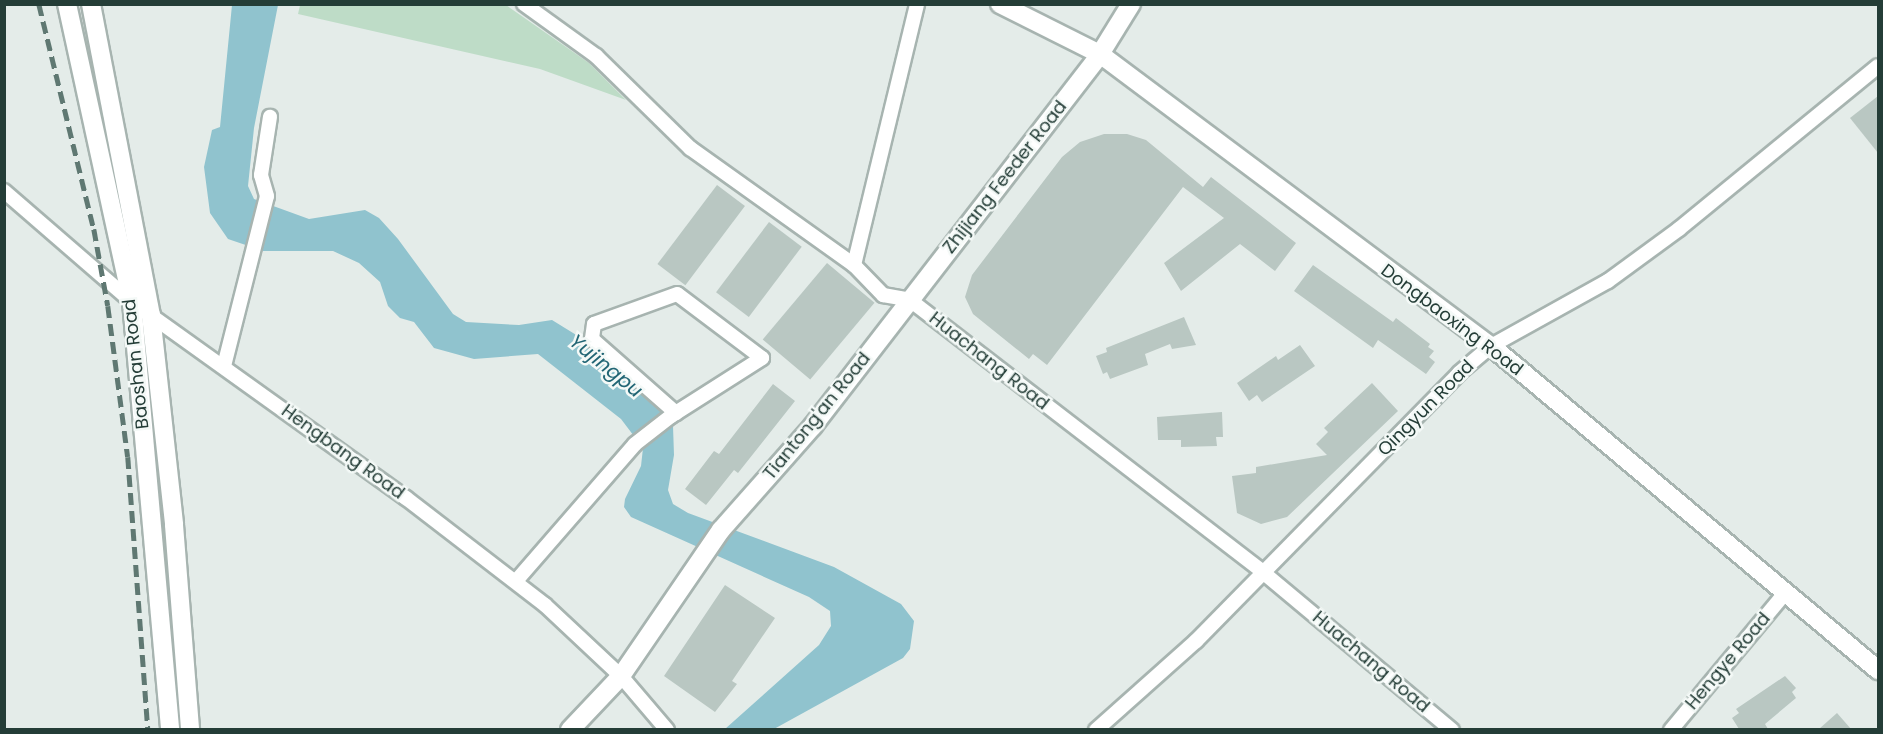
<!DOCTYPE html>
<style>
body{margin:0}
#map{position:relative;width:1883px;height:734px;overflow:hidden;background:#e4ece9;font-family:Poppins,sans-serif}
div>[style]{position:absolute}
.green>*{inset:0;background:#bedcc7}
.water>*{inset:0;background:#90c3ce}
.building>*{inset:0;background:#b9c7c2;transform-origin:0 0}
.roads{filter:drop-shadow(2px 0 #a7b4b0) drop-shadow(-2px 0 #a7b4b0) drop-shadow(0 2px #a7b4b0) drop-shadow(0 -2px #a7b4b0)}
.street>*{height:14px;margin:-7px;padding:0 7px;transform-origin:7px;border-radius:7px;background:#fff}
.secondary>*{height:18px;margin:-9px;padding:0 9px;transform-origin:9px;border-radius:9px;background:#fff}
.rail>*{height:4.5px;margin-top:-2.25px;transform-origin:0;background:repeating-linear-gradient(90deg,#5f7872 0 12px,transparent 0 18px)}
span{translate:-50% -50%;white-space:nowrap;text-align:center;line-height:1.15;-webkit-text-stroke:5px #f4f9f7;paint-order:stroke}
.street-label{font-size:18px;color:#243d37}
.water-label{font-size:20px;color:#226675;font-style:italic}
.frame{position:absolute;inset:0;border:6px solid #243d37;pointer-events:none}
</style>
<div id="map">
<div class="green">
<i style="clip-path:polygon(300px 5px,506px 5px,589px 63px,626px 100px,540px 69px,298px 14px)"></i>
</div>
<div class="water">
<i style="clip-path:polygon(232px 5px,278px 5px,254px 128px,248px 186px,254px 199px,309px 219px,365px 210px,379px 218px,398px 239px,453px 314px,466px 322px,519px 325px,552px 320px,586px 341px,661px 407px,673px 426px,674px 455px,668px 490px,673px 504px,688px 513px,834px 567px,901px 604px,914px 621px,910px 649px,903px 658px,774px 729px,725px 729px,819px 645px,831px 626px,830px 611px,809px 597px,631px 517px,624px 507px,625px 499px,641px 466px,643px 448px,621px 419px,538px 354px,474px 359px,434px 348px,414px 322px,400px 318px,388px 306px,380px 282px,359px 263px,333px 251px,263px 251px,228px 239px,210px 213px,204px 167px,212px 130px,220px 127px)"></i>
</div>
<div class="building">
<i style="clip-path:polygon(1878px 96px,1878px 153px,1850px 118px)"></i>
<i style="clip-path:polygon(1104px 134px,1127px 134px,1146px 140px,1203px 187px,1211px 177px,1296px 243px,1275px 271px,1240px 244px,1181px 291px,1164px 263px,1224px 218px,1183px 187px,1047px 365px,1033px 354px,1029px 359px,973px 314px,965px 297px,972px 275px,1062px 157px,1080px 142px)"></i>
<i style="left:717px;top:185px;width:35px;height:99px;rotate:37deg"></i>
<i style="left:769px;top:222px;width:41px;height:88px;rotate:37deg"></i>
<i style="left:827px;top:263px;width:62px;height:100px;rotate:40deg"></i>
<i style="clip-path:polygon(1313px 265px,1393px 322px,1396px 318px,1430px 344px,1428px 347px,1434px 351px,1429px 357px,1435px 362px,1426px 374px,1378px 340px,1373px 348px,1294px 291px)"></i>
<i style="clip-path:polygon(1184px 317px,1196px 345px,1172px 349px,1170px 344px,1145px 354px,1148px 365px,1110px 379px,1107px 372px,1103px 374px,1096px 356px,1107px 352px,1106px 348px)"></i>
<i style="clip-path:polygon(1300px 345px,1315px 366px,1262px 402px,1257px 395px,1249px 401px,1237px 383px,1276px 356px,1278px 360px)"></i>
<i style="clip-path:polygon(1372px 383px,1398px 411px,1287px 517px,1261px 524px,1237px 513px,1232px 476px,1256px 473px,1256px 467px,1327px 455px,1316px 444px,1328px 432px,1324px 428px)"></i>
<i style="clip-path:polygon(773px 384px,795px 401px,738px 473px,734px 470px,706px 505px,685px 489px,714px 451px,719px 454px)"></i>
<i style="clip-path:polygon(1222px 412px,1223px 437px,1216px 437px,1217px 446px,1181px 447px,1181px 440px,1158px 440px,1157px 417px)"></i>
<i style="clip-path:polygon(725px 585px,775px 618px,732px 681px,737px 684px,715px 712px,664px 676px)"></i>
<i style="clip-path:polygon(1785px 676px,1796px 688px,1792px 692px,1796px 698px,1765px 724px,1768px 729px,1739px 729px,1732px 718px,1739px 713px,1736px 709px)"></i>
<i style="clip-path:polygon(1837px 713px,1851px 729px,1819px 729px)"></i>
</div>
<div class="roads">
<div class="street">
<i style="left:524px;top:4px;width:89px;rotate:35.8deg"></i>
<i style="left:596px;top:56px;width:132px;rotate:44.4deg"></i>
<i style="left:690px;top:148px;width:201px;rotate:35.5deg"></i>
<i style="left:854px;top:265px;width:42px;rotate:46deg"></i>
<i style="left:883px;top:295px;width:27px;rotate:10deg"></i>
<i style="left:910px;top:300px;width:447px;rotate:37.6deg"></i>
<i style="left:1264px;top:573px;width:245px;rotate:39.9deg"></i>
<i style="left:4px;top:191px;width:169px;rotate:40.9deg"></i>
<i style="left:132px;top:302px;width:337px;rotate:35.6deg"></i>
<i style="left:406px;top:498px;width:175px;rotate:37.6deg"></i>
<i style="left:545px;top:605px;width:104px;rotate:43.1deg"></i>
<i style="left:621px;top:676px;width:71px;rotate:49.6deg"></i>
<i style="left:854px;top:265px;width:268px;rotate:-76.4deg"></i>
<i style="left:224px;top:366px;width:175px;rotate:-75.8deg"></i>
<i style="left:267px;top:196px;width:22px;rotate:-106deg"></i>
<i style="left:261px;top:175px;width:59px;rotate:-81.2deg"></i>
<i style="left:516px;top:581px;width:181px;rotate:-49deg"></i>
<i style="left:635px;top:444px;width:46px;rotate:-37.9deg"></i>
<i style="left:671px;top:416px;width:108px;rotate:-32.5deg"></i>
<i style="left:762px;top:358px;width:106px;rotate:-143deg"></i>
<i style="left:677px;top:294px;width:88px;rotate:160.1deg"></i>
<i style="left:594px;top:324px;width:15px;rotate:98deg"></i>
<i style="left:592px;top:339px;width:112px;rotate:41.4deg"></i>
<i style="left:1096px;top:730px;width:134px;rotate:-41.7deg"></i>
<i style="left:1196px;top:641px;width:375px;rotate:-45.5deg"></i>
<i style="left:1459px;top:373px;width:42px;rotate:-40.2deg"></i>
<i style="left:1491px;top:346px;width:134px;rotate:-29.1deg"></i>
<i style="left:1608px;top:281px;width:88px;rotate:-36.2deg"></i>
<i style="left:1679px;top:229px;width:257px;rotate:-39.3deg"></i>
<i style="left:1671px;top:730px;width:180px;rotate:-50.2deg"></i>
</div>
<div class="secondary">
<i style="left:67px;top:4px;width:305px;rotate:77.7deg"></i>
<i style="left:132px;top:302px;width:430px;rotate:84.9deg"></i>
<i style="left:91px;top:4px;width:317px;rotate:79.1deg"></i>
<i style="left:151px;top:315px;width:211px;rotate:83.7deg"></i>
<i style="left:174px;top:525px;width:206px;rotate:85.5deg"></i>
<i style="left:1000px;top:4px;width:112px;rotate:26.6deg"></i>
<i style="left:1100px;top:54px;width:488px;rotate:36.8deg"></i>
<i style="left:1491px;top:346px;width:505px;rotate:39.94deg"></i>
<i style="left:570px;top:730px;width:74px;rotate:-46.6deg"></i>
<i style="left:621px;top:676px;width:177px;rotate:-55.6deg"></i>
<i style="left:721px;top:530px;width:139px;rotate:-48.5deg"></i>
<i style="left:813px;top:426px;width:470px;rotate:-52.3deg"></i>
<i style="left:1100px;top:54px;width:59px;rotate:-58.2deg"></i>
</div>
</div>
<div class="rail">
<i style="left:39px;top:4px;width:232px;rotate:76.3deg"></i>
<i style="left:94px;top:229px;width:78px;rotate:79.7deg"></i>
<i style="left:108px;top:306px;width:152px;rotate:82.5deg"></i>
<i style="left:128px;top:457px;width:274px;rotate:85.8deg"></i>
</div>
<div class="street-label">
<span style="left:1005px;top:177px;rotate:-52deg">Zhijiang Feeder Road</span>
<span style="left:1452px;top:320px;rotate:37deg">Dongbaoxing Road</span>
<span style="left:989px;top:361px;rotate:38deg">Huachang Road</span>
<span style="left:136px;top:364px;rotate:-96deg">Baoshan Road</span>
<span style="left:1426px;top:408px;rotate:-45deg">Qingyun Road</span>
<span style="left:817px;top:416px;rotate:-51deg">Tiantong'an Road</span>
<span style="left:343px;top:452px;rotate:36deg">Hengbang Road</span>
<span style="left:1728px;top:661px;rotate:-50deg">Hengye Road</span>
<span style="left:1371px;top:662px;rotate:40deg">Huachang Road</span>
</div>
<div class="water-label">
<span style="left:606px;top:366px;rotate:39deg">Yujingpu</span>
</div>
<div class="frame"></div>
</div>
